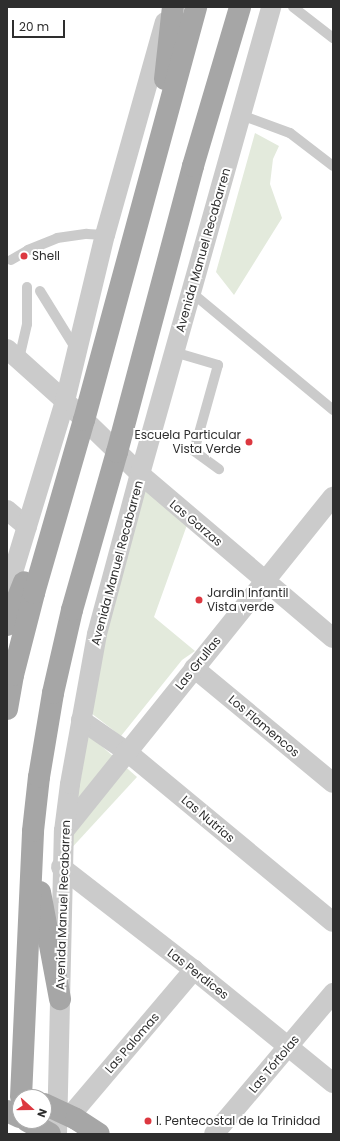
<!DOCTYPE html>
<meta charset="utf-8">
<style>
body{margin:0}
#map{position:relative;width:340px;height:1141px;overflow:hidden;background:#fff;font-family:Poppins,sans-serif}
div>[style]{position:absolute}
.green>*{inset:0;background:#e3eadc}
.lane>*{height:10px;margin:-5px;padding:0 5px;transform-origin:5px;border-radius:5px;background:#cbcbcb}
.street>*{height:20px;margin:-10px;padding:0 10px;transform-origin:10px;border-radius:10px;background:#cbcbcb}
.primary>*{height:22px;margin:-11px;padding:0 11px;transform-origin:11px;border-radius:11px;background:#a6a6a6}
.dots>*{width:11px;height:11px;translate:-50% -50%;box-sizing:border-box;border:2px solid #fff;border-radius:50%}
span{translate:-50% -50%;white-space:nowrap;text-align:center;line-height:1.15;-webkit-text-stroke:4px #fff;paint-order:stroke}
.street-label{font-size:12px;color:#2e2e2e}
.poi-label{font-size:12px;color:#2e2e2e}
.left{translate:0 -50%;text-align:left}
.right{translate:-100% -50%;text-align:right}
.frame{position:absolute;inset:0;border:8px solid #2e2e2e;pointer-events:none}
.north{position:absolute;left:12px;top:1089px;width:40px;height:40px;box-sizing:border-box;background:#fff;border:1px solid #ababab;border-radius:50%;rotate:111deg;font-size:11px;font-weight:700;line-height:16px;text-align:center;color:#2e2e2e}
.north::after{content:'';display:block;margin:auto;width:14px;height:18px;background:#dc3840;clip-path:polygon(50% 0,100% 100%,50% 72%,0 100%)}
.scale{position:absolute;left:12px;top:20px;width:53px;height:18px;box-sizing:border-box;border:2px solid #2e2e2e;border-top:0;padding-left:5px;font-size:12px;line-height:14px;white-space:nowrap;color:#2e2e2e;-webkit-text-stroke:3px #fff;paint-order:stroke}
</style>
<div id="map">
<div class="green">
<i style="clip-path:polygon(255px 133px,279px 146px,273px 159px,270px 184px,282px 218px,234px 295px,216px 272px)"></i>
<i style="clip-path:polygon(142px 484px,187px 525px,154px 617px,195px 651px,182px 660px,121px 736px,87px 710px)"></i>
<i style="clip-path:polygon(82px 729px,137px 777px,67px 853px)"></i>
</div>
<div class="lane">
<i style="left:293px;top:7px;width:51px;rotate:37.8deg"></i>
<i style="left:241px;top:115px;width:52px;rotate:20.2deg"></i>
<i style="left:290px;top:133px;width:54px;rotate:37.5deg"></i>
<i style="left:11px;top:260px;width:20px;rotate:-30deg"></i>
<i style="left:28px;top:250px;width:31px;rotate:-22deg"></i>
<i style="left:57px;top:238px;width:30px;rotate:-8deg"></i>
<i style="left:87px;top:234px;width:18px;rotate:3deg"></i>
<i style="left:40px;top:291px;width:68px;rotate:58.2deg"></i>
<i style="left:191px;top:292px;width:185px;rotate:39.7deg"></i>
<i style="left:174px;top:352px;width:46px;rotate:16.5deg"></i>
<i style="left:218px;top:365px;width:89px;rotate:105.6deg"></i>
<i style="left:194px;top:451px;width:31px;rotate:36deg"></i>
<i style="left:19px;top:359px;width:36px;rotate:-77deg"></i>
<i style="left:27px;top:324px;width:37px;rotate:-90deg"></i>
</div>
<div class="street">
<i style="left:7px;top:349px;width:78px;rotate:41.9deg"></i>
<i style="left:65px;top:401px;width:105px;rotate:44.2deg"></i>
<i style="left:140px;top:474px;width:253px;rotate:40.4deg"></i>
<i style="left:7px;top:510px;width:26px;rotate:40deg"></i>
<i style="left:7px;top:592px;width:200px;rotate:-73.1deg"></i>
<i style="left:65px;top:401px;width:171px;rotate:-76.5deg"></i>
<i style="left:105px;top:235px;width:221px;rotate:-74.3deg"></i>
<i style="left:194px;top:668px;width:180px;rotate:39.6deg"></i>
<i style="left:81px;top:720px;width:55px;rotate:34.6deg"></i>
<i style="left:126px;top:751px;width:268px;rotate:39.6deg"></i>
<i style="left:64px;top:831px;width:429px;rotate:-51.2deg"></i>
<i style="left:61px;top:867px;width:168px;rotate:37.8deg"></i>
<i style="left:194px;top:970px;width:179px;rotate:39.1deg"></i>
<i style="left:70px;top:1116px;width:192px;rotate:-49.7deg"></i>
<i style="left:57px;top:1134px;width:303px;rotate:-88.7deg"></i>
<i style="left:64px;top:831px;width:47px;rotate:-82.7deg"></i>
<i style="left:70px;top:784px;width:152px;rotate:-79.8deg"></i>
<i style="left:97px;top:634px;width:166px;rotate:-75deg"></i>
<i style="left:140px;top:474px;width:485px;rotate:-74.3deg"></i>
<i style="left:214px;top:1134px;width:185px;rotate:-49.8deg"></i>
</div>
<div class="primary">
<i style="left:165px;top:79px;width:72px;rotate:-83.7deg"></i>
<i style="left:7px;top:625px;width:46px;rotate:-68.4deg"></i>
<i style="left:7px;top:709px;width:35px;rotate:-80deg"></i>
<i style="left:13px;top:675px;width:85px;rotate:-75.6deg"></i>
<i style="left:34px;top:593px;width:180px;rotate:-73.9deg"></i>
<i style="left:84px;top:420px;width:428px;rotate:-74.8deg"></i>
<i style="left:40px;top:892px;width:109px;rotate:79.4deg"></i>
<i style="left:21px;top:1097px;width:266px;rotate:-87.4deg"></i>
<i style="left:33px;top:831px;width:54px;rotate:-83.7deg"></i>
<i style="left:39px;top:777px;width:85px;rotate:-80.5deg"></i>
<i style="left:53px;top:693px;width:85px;rotate:-77.1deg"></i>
<i style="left:72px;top:610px;width:164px;rotate:-74.1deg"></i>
<i style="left:117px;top:452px;width:296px;rotate:-75.1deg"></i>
<i style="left:193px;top:166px;width:166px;rotate:-73.5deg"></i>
<i style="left:44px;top:1104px;width:35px;rotate:25deg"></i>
<i style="left:76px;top:1119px;width:27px;rotate:33deg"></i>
<i style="left:7px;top:1111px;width:14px;rotate:25deg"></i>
<i style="left:27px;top:1121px;width:26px;rotate:29deg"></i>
</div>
<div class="dots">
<i style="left:24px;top:256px;background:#dc3840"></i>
<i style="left:249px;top:442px;background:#dc3840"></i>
<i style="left:199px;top:600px;background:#dc3840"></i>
<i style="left:148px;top:1121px;background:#dc3840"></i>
</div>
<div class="street-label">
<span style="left:203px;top:250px;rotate:-74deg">Avenida Manuel Recabarren</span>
<span style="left:196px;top:523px;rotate:40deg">Las Garzas</span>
<span style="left:117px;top:563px;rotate:-75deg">Avenida Manuel Recabarren</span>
<span style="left:198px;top:663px;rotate:-51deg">Las Grullas</span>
<span style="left:264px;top:726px;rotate:40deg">Los Flamencos</span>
<span style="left:208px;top:819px;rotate:40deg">Las Nutrias</span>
<span style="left:63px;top:905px;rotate:-88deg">Avenida Manuel Recabarren</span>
<span style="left:198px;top:974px;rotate:38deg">Las Perdices</span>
<span style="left:132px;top:1043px;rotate:-49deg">Las Palomas</span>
<span style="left:274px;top:1064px;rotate:-50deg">Las Tórtolas</span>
</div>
<div class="poi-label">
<span class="left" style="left:32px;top:256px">Shell</span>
<span class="right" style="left:241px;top:442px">Escuela Particular<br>Vista Verde</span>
<span class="left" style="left:207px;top:600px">Jardin Infantil<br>Vista verde</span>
<span class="left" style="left:156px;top:1121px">I. Pentecostal de la Trinidad</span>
</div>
<div class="frame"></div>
<div class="north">N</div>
<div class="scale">20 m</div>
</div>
